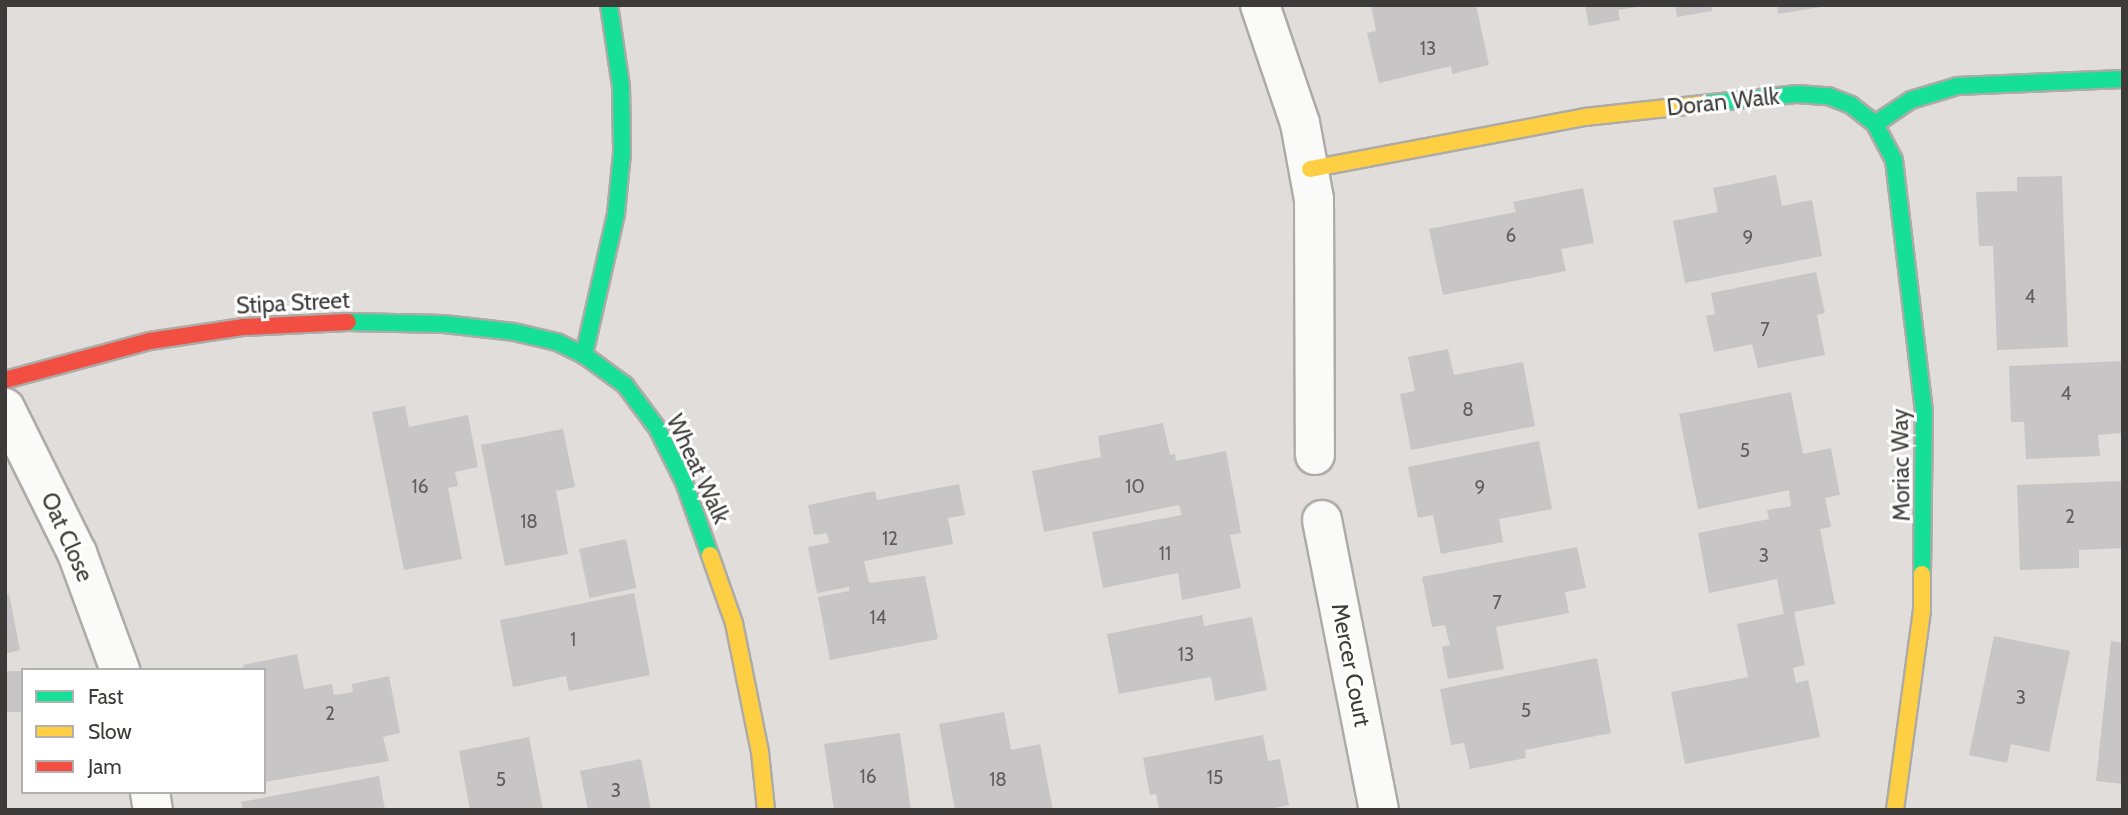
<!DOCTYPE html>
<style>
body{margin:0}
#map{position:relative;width:2128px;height:815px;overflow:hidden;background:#e0ddda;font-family:Cabin,sans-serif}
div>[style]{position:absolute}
.building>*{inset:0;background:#c7c5c6;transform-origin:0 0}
.roads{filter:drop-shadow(2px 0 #adaba8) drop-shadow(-2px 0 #adaba8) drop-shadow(0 2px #adaba8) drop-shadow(0 -2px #adaba8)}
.street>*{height:38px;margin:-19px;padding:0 19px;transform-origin:19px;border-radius:19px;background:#fafaf9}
.fast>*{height:16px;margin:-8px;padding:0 8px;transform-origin:8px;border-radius:8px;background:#16e098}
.slow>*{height:16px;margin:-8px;padding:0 8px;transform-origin:8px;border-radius:8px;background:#ffcf43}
.jam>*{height:16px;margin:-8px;padding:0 8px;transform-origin:8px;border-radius:8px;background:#f24e42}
span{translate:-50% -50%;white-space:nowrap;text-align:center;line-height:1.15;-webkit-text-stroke:6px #fff;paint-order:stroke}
.number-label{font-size:19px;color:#62605f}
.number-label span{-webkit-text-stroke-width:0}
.street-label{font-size:23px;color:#3d3b39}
.frame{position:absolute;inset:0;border:7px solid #3d3b39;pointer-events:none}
.legend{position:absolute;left:21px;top:668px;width:245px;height:126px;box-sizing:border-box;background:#fff;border:2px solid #b1b1b0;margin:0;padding:9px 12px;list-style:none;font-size:21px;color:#3d3b39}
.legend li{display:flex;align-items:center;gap:14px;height:35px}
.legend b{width:35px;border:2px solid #b1b1b0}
</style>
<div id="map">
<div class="building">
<i style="clip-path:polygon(1371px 5px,1476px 5px,1489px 65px,1452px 74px,1451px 66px,1379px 83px,1367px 33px,1376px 31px)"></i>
<i style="clip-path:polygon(1585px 5px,1637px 5px,1637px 7px,1618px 10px,1620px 20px,1589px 26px)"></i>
<i style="clip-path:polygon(1675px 5px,1711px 5px,1712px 11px,1677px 17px)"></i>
<i style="clip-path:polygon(1777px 5px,1820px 5px,1821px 7px,1778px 14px)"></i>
<i style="clip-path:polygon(1776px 175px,1782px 206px,1812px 200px,1822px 256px,1685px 283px,1673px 221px,1718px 212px,1713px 188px)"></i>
<i style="clip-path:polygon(2062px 176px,2068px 347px,1997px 350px,1993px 246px,1979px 246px,1976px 192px,2017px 191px,2017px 177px)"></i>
<i style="clip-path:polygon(1583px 188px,1594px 243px,1561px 249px,1566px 271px,1443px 295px,1429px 229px,1516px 212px,1513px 202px)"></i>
<i style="clip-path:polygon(1816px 272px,1825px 313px,1817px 315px,1825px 355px,1758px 368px,1752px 344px,1714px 352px,1706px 316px,1715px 314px,1711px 293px)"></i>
<i style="clip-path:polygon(1448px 349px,1454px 375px,1523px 362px,1535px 426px,1411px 450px,1400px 394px,1415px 391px,1408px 357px)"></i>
<i style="clip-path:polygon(2123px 361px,2123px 433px,2098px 435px,2100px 456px,2026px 459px,2024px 422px,2011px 422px,2009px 366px)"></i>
<i style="clip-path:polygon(1791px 392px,1803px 454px,1831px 448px,1840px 495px,1825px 498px,1831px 527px,1820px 529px,1835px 604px,1794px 612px,1805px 665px,1793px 668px,1796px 683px,1808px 680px,1820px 737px,1685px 764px,1671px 692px,1748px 677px,1737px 624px,1784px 614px,1777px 579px,1709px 593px,1698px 533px,1769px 519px,1767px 510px,1791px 506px,1789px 490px,1698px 509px,1679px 414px)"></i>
<i style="clip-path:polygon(405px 406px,409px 427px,468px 415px,478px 467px,455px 472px,458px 486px,448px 488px,462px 559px,404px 570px,372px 412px)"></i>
<i style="clip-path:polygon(1163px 423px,1170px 455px,1175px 454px,1176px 461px,1226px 451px,1241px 533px,1230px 535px,1241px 588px,1182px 600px,1178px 573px,1103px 588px,1092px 532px,1182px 515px,1179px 505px,1044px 532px,1032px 471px,1101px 457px,1098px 436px)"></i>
<i style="clip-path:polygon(563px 429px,575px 487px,556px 491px,568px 554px,505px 566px,481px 445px)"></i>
<i style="clip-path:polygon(1539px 441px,1552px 509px,1499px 519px,1503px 542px,1441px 554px,1433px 515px,1418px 518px,1408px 467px)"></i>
<i style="clip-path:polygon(2123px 481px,2123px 548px,2079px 550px,2079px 568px,2020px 570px,2017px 485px)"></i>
<i style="clip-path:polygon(959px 484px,965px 515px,948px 518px,953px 544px,864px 561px,869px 583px,925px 576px,938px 639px,830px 660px,818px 597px,849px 591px,849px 587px,817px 593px,808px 547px,829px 543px,827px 533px,814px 535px,808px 505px,875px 491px,877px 500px)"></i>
<i style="left:626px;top:539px;width:50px;height:48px;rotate:78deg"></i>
<i style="clip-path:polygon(1577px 547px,1586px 588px,1565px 592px,1569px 613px,1496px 627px,1504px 669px,1448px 679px,1442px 647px,1450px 645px,1445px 625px,1432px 627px,1422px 577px)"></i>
<i style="clip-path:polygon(634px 593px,650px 675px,569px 691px,566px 676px,513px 687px,500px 620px)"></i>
<i style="clip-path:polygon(9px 594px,20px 650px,5px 654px,5px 595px)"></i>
<i style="clip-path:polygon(1202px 615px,1204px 626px,1252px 617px,1267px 690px,1215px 701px,1211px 677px,1119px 694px,1107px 634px)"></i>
<i style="clip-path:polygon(1994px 636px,2070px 651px,2049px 752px,2011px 744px,2007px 763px,1969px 755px)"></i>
<i style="clip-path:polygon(2111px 641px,2123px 643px,2123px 784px,2096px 781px)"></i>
<i style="clip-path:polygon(297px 654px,304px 689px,332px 684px,334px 695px,353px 692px,352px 684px,389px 676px,400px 733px,383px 737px,389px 761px,264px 782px,264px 670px,244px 670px,243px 665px)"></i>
<i style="clip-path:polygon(1597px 658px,1611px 733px,1525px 750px,1526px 758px,1470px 769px,1464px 743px,1451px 745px,1440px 689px)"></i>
<i style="left:23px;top:671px;width:41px;height:18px;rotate:90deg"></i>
<i style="clip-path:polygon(1004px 712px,1011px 750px,1040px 744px,1053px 810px,955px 810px,939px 724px)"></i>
<i style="clip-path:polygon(900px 733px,911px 810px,834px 810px,824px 744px)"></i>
<i style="clip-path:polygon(1263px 735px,1268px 761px,1280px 759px,1289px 805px,1265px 810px,1159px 810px,1156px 794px,1150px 795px,1143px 758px)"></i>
<i style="clip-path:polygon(529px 737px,543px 810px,470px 810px,459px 751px)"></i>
<i style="clip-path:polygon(641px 759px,651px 810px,588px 810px,580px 771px)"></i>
<i style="clip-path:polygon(379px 776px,385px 810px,243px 810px,241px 802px)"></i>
</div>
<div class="roads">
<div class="street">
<i style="left:1260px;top:5px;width:125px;rotate:71.3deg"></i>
<i style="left:1300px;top:123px;width:77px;rotate:79.6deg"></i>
<i style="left:1314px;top:199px;width:256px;rotate:89.8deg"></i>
<i style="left:5px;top:408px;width:162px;rotate:63.6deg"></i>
<i style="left:77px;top:553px;width:125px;rotate:69.8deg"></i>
<i style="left:1322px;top:520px;width:296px;rotate:78.9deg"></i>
<i style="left:150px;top:792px;width:18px;rotate:81deg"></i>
</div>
<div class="fast">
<i style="left:609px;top:5px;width:82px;rotate:81.6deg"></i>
<i style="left:621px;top:86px;width:67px;rotate:89.1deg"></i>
<i style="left:622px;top:153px;width:61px;rotate:95.6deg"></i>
<i style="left:616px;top:214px;width:145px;rotate:102.8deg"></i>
<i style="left:584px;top:355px;width:51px;rotate:36.2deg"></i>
<i style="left:625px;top:385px;width:54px;rotate:53.3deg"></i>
<i style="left:657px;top:428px;width:60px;rotate:63.4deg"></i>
<i style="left:684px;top:482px;width:77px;rotate:70.4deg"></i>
<i style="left:1703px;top:104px;width:95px;rotate:-6.1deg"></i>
<i style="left:1797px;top:94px;width:31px;rotate:4deg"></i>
<i style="left:1828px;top:96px;width:25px;rotate:21deg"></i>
<i style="left:1851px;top:105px;width:31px;rotate:38deg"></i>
<i style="left:1875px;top:124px;width:43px;rotate:-33.7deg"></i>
<i style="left:1911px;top:100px;width:48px;rotate:-16.9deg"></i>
<i style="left:1957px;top:86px;width:166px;rotate:-2.4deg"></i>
<i style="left:1875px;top:124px;width:41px;rotate:62.2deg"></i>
<i style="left:1894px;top:160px;width:252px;rotate:83.2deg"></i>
<i style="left:1924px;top:410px;width:164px;rotate:90.7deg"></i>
<i style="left:348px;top:322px;width:96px;rotate:1.2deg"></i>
<i style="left:444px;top:324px;width:70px;rotate:6.5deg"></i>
<i style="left:514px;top:332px;width:44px;rotate:13.1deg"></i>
<i style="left:557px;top:342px;width:30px;rotate:26deg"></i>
</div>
<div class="slow">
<i style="left:1310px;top:169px;width:280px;rotate:-10.7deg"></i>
<i style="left:1585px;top:117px;width:119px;rotate:-6.3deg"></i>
<i style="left:710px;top:555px;width:72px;rotate:70.6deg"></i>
<i style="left:734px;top:623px;width:132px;rotate:78.6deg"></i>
<i style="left:760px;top:752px;width:58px;rotate:84.1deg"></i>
<i style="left:1895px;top:810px;width:202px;rotate:-82.3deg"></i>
<i style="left:1922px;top:610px;width:36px;rotate:-90deg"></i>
</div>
<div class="jam">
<i style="left:5px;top:380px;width:150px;rotate:-15.1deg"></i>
<i style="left:150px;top:341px;width:95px;rotate:-8.5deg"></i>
<i style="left:244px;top:327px;width:104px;rotate:-2.8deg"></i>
</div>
</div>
<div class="number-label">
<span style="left:1428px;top:49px">13</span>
<span style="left:1511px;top:236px">6</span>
<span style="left:1748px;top:238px">9</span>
<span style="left:2030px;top:297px">4</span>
<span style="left:1765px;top:330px">7</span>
<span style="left:2066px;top:394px">4</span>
<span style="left:1468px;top:410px">8</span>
<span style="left:1745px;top:451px">5</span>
<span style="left:420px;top:487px">16</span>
<span style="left:1135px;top:487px">10</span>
<span style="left:1480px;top:488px">9</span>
<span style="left:2070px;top:517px">2</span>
<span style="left:529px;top:522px">18</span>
<span style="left:890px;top:539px">12</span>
<span style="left:1165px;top:554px">11</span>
<span style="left:1764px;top:556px">3</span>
<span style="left:1497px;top:603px">7</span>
<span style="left:878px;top:618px">14</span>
<span style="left:573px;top:640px">1</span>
<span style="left:1186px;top:655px">13</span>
<span style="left:2021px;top:698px">3</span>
<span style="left:1526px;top:711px">5</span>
<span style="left:330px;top:714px">2</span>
<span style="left:868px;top:777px">16</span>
<span style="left:1215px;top:778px">15</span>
<span style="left:501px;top:780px">5</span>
<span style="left:998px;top:780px">18</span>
<span style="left:616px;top:791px">3</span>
</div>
<div class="street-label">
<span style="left:1723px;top:102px;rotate:-6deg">Doran Walk</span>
<span style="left:293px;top:303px;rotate:-3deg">Stipa Street</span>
<span style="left:1901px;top:465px;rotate:-91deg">Moriac Way</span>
<span style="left:698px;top:469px;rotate:65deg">Wheat Walk</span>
<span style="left:67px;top:537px;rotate:66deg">Oat Close</span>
<span style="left:1351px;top:665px;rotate:79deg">Mercer Court</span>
</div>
<div class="frame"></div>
<ul class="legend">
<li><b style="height:9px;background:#16e098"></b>Fast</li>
<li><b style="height:9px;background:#ffcf43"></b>Slow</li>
<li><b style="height:9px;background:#f24e42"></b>Jam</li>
</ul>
</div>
